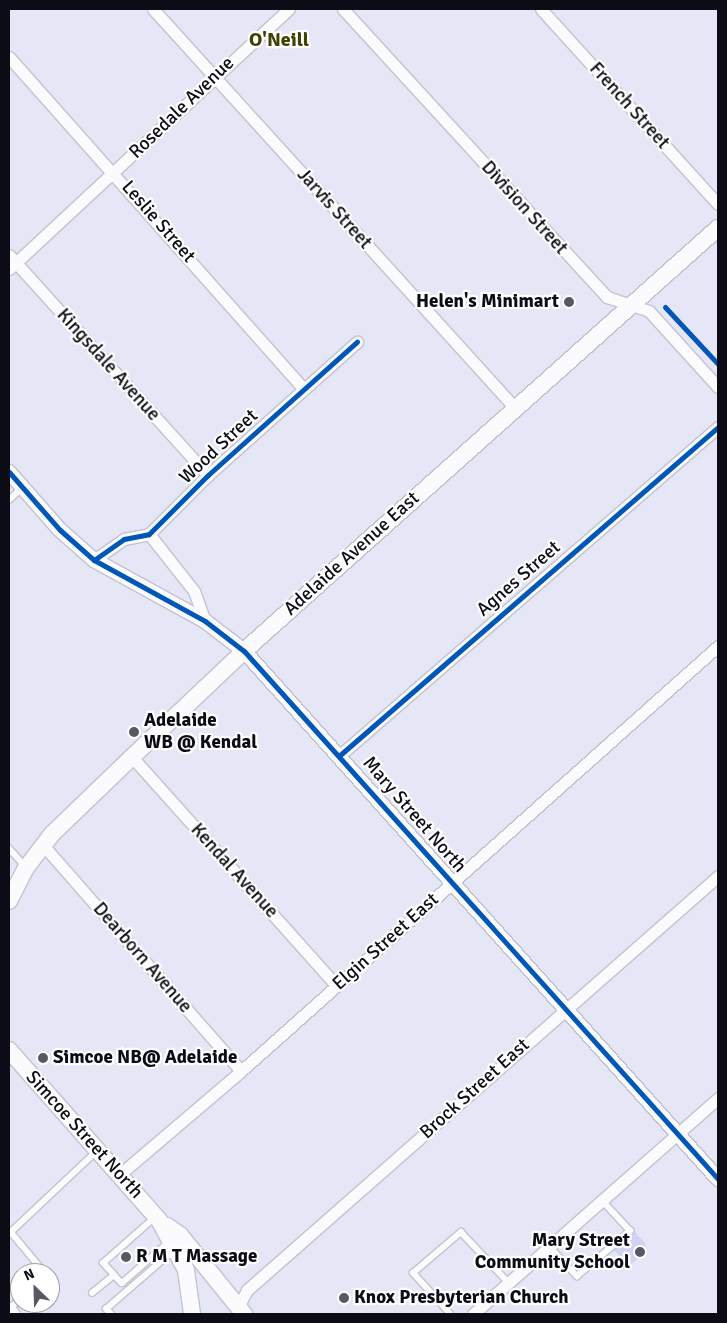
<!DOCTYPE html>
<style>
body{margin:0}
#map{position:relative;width:727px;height:1323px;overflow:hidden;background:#e5e6f6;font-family:Signika,sans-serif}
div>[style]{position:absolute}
.green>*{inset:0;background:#d1d3f6}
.roads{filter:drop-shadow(1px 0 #c3c3d0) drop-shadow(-1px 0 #c3c3d0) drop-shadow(0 1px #c3c3d0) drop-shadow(0 -1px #c3c3d0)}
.service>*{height:5.5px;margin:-2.75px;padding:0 2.75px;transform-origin:2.75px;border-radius:2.75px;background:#fbfbfe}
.minor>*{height:11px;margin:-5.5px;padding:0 5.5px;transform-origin:5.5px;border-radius:5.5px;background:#fbfbfe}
.tertiary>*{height:14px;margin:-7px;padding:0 7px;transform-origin:7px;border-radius:7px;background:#fbfbfe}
.secondary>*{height:16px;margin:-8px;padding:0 8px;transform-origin:8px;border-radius:8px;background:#fbfbfe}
.cycleway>*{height:5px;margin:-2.5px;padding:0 2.5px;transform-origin:2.5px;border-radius:2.5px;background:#0057b8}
.dots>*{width:14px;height:14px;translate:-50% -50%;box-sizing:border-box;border:2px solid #fff;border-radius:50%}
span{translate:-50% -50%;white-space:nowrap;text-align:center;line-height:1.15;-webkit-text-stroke:4.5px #fff;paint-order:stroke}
.street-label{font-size:19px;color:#0b0c15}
.poi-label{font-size:19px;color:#0b0c15;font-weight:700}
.right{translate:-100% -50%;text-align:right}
.left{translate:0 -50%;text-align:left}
.neighbourhood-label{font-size:20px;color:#3f4202;font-weight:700}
.frame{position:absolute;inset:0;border:10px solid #0b0c15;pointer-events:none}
.north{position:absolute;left:10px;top:1263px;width:50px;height:50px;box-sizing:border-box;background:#fff;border:1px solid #9d9ea1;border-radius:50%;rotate:336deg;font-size:14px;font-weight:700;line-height:20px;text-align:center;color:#0b0c15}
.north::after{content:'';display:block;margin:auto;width:18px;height:22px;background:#575864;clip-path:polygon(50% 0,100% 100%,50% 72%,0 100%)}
</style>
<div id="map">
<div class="green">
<i style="clip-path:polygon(631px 1228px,645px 1243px,646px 1251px,630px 1265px,611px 1248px)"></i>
</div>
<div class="roads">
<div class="service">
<i style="left:9px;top:500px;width:18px;rotate:-43deg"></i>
<i style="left:9px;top:848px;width:24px;rotate:48deg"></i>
<i style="left:11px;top:1232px;width:118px;rotate:-43.3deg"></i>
<i style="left:9px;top:1234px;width:3px;rotate:-45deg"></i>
<i style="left:11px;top:1232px;width:53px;rotate:50.3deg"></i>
<i style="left:550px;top:1247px;width:40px;rotate:47deg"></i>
<i style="left:577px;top:1276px;width:70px;rotate:-40.3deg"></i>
<i style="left:630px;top:1231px;width:41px;rotate:-133deg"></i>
<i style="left:114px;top:1275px;width:11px;rotate:45deg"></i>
<i style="left:122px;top:1283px;width:64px;rotate:-41.2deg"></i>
<i style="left:92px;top:1293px;width:28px;rotate:-39deg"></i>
<i style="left:114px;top:1275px;width:16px;rotate:-133deg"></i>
<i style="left:103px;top:1263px;width:68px;rotate:-41.4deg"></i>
<i style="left:9px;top:1309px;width:15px;rotate:-42deg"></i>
<i style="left:111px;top:1314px;width:7px;rotate:-135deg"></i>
<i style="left:106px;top:1309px;width:90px;rotate:-40.9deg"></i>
<i style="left:450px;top:1314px;width:55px;rotate:-132.1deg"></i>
<i style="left:413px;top:1273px;width:63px;rotate:-40.5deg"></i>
<i style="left:461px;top:1232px;width:70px;rotate:46.7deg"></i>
</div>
<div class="minor">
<i style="left:153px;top:9px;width:539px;rotate:47.78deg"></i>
<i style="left:343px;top:9px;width:391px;rotate:47.5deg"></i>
<i style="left:607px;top:297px;width:44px;rotate:18.4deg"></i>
<i style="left:649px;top:311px;width:103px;rotate:47.8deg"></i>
<i style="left:541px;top:9px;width:263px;rotate:47.8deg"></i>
<i style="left:9px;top:57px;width:444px;rotate:48.4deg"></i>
<i style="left:9px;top:255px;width:297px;rotate:47.9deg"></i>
<i style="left:9px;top:269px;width:382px;rotate:-42.9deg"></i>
<i style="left:149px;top:534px;width:73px;rotate:51.7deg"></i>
<i style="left:194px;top:591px;width:32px;rotate:70deg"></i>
<i style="left:94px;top:560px;width:37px;rotate:-35deg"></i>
<i style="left:124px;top:539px;width:25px;rotate:-11deg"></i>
<i style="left:149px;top:534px;width:83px;rotate:-45deg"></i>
<i style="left:208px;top:475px;width:200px;rotate:-41.8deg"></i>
<i style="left:340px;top:755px;width:500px;rotate:-40.95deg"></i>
<i style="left:132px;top:757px;width:307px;rotate:48.2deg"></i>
<i style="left:43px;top:845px;width:300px;rotate:48.8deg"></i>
<i style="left:119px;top:1175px;width:160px;rotate:-40.4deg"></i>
<i style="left:241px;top:1071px;width:639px;rotate:-41.7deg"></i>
<i style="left:238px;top:1307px;width:19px;rotate:-62deg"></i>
<i style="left:247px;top:1290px;width:627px;rotate:-41.31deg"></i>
<i style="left:9px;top:1308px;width:8px;rotate:50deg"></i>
<i style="left:473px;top:1314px;width:327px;rotate:-41.4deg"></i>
</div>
<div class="tertiary">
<i style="left:9px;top:472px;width:77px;rotate:48.7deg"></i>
<i style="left:60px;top:530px;width:45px;rotate:41.4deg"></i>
<i style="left:94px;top:560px;width:127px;rotate:28.8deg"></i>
<i style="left:205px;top:621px;width:49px;rotate:37.6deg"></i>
<i style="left:244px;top:651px;width:710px;rotate:48.08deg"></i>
</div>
<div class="secondary">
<i style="left:9px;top:901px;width:37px;rotate:-63deg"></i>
<i style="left:26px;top:868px;width:43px;rotate:-52.6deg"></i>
<i style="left:52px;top:834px;width:111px;rotate:-43.9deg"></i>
<i style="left:132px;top:757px;width:154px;rotate:-43.4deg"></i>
<i style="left:244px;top:651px;width:635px;rotate:-41.75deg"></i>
<i style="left:9px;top:1050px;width:227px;rotate:48.6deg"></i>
<i style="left:159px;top:1220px;width:57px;rotate:61.6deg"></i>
<i style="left:186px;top:1270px;width:44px;rotate:82.2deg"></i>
<i style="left:167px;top:1226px;width:16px;rotate:35deg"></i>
<i style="left:180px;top:1235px;width:102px;rotate:51deg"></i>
</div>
</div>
<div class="cycleway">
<i style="left:665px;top:307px;width:78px;rotate:47.1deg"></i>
<i style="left:9px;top:472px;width:77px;rotate:48.7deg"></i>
<i style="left:60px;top:530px;width:45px;rotate:41.4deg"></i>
<i style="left:94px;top:560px;width:127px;rotate:28.8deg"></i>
<i style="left:205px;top:621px;width:49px;rotate:37.6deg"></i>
<i style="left:244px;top:651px;width:710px;rotate:48.08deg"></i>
<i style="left:94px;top:560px;width:37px;rotate:-35deg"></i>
<i style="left:124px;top:539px;width:25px;rotate:-11deg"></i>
<i style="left:149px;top:534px;width:83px;rotate:-45deg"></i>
<i style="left:208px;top:475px;width:200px;rotate:-41.8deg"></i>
<i style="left:340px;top:755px;width:500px;rotate:-40.95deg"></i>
</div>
<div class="dots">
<i style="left:569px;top:302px;background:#575864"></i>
<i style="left:134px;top:732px;background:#575864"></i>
<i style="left:43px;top:1058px;background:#575864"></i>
<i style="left:640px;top:1252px;background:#575864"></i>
<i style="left:126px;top:1257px;background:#575864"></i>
<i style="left:344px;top:1298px;background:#575864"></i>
</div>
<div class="street-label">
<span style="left:629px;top:106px;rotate:48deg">French Street</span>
<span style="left:182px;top:108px;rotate:-44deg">Rosedale Avenue</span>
<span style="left:524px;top:208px;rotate:48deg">Division Street</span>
<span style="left:334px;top:209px;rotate:48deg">Jarvis Street</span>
<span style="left:158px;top:222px;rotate:49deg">Leslie Street</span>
<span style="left:108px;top:365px;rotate:48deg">Kingsdale Avenue</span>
<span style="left:219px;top:447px;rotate:-43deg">Wood Street</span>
<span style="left:352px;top:554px;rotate:-42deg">Adelaide Avenue East</span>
<span style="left:519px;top:579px;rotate:-41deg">Agnes Street</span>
<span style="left:414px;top:815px;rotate:49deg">Mary Street North</span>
<span style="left:234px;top:871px;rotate:48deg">Kendal Avenue</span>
<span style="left:386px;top:942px;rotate:-42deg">Elgin Street East</span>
<span style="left:142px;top:958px;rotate:49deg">Dearborn Avenue</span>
<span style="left:475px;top:1089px;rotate:-42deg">Brock Street East</span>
<span style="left:84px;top:1135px;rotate:48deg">Simcoe Street North</span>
</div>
<div class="poi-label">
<span class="right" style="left:559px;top:302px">Helen's Minimart</span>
<span class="left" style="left:144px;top:732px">Adelaide<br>WB @ Kendal</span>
<span class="left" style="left:53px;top:1058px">Simcoe NB@ Adelaide</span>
<span class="right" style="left:630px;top:1252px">Mary Street<br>Community School</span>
<span class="left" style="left:136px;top:1257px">R M T Massage</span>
<span class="left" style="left:354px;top:1298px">Knox Presbyterian Church</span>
</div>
<div class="neighbourhood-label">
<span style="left:279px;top:39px">O'Neill</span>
</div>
<div class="frame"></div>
<div class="north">N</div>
</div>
